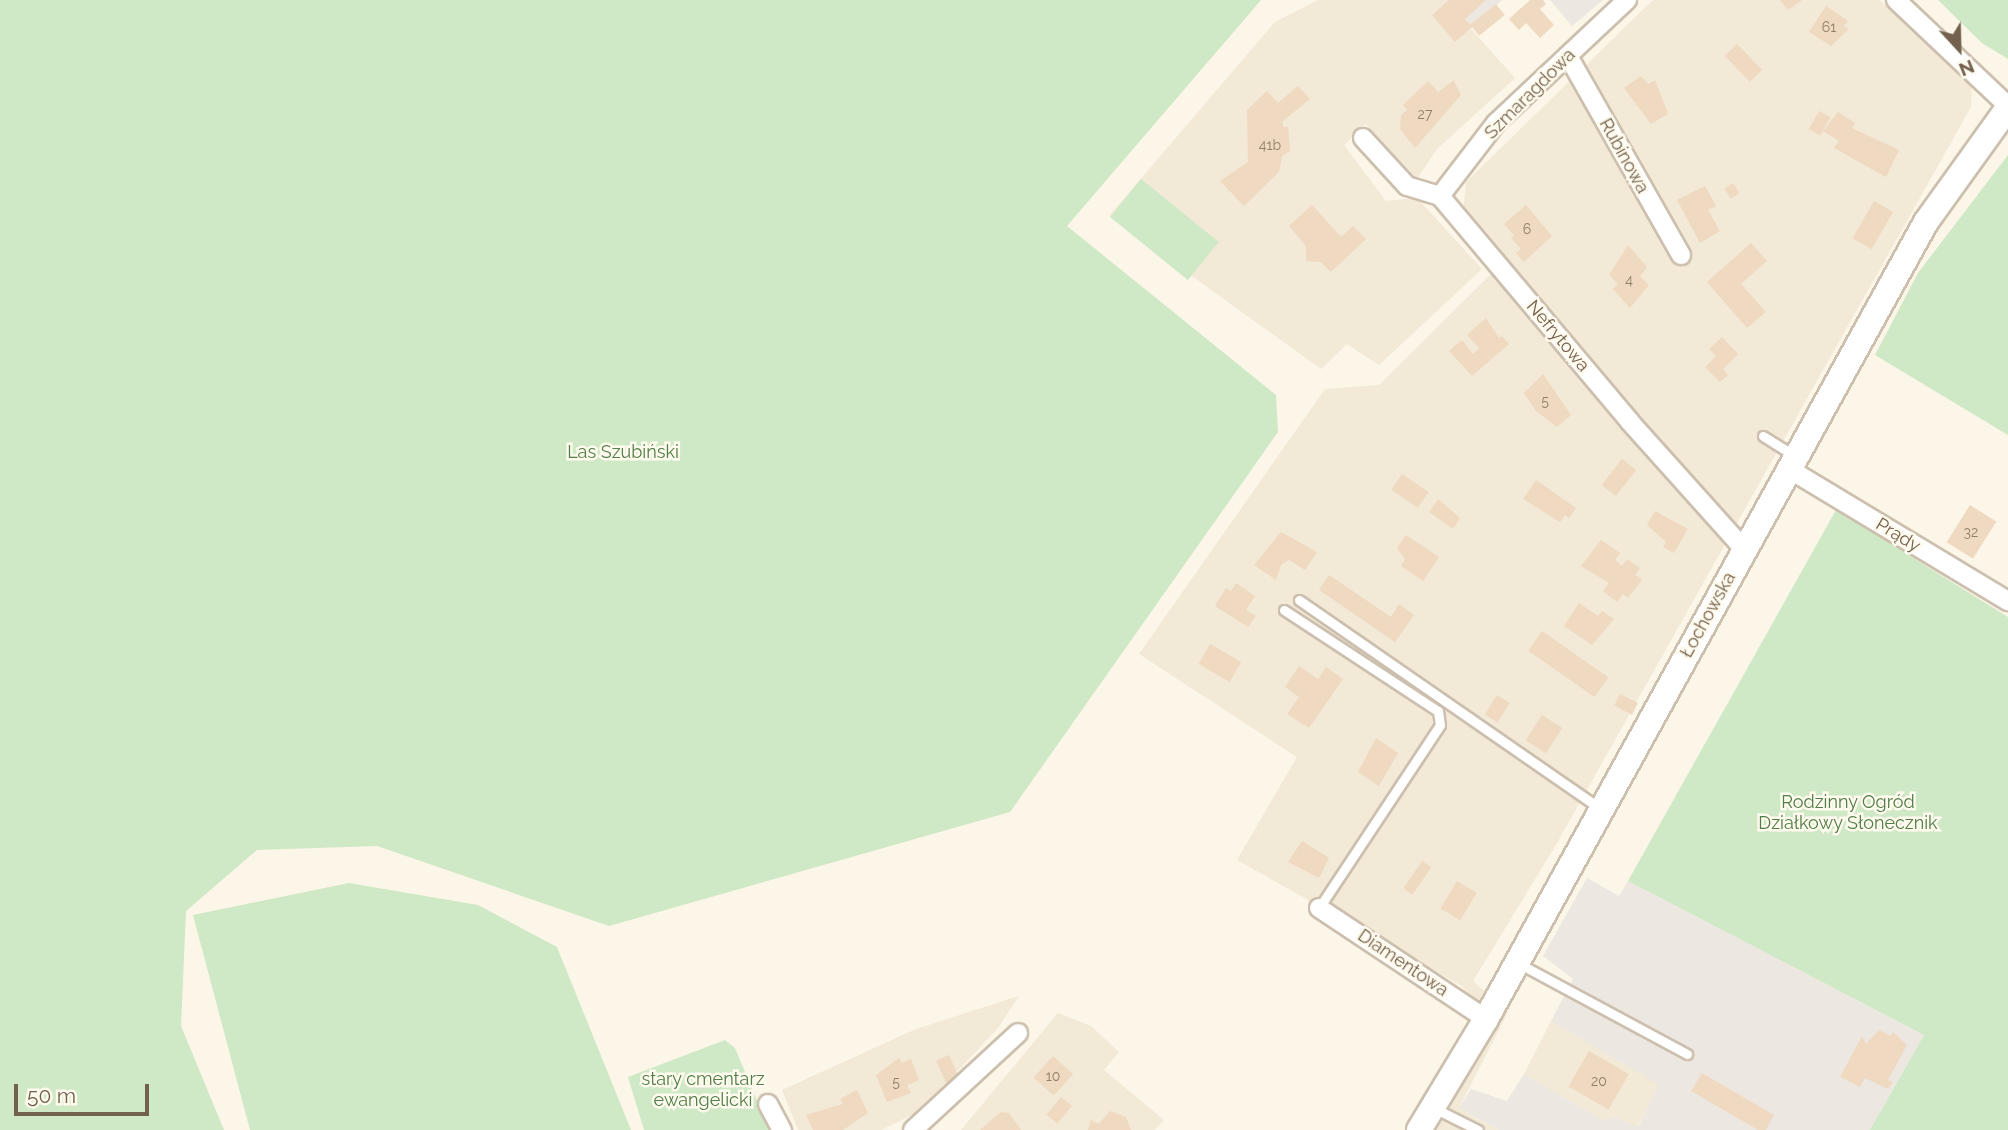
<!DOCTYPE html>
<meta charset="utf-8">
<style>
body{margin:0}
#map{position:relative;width:2008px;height:1130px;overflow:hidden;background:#fbf6e7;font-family:Raleway,sans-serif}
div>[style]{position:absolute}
.residential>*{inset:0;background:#f2e9d6}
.industrial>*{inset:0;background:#ece7e0}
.green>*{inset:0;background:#cfe8c6;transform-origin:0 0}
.building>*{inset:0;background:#efd9c0;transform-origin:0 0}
.roads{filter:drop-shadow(2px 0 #ccbfae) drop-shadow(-2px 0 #ccbfae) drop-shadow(0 2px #ccbfae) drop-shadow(0 -2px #ccbfae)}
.service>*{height:9px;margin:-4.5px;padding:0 4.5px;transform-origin:4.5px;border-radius:4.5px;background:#fff}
.minor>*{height:18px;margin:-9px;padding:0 9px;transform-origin:9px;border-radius:9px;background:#fff}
.secondary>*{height:24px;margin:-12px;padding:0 12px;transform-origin:12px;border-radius:12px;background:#fff}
span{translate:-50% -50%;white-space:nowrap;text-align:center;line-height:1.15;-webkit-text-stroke:5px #fefaed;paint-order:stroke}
.number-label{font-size:14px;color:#927e6a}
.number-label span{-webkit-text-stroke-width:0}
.street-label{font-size:18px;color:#73604d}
.park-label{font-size:18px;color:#517e48}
.north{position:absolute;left:1924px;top:14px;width:70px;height:70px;-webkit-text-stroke:5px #fefaed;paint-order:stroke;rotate:158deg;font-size:19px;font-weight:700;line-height:28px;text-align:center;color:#73604d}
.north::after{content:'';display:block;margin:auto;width:24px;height:32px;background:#73604d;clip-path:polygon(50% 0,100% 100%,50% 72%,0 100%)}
.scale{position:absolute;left:14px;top:1084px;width:135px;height:32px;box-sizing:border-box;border:4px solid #73604d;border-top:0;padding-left:9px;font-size:21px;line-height:24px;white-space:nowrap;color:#73604d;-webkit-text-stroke:5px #fefaed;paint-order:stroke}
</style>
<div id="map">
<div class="residential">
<i style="clip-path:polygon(1318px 0,1445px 0,1515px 78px,1437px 149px,1417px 179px,1366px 124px,1344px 145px,1386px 201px,1417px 198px,1482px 269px,1379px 365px,1347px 344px,1321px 369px,1109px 216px,1275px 22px)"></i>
<i style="clip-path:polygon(1653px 0,1879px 0,1972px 79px,1971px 107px,1557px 843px,1473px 981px,1508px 1012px,1459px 1108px,1499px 1130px,1419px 1130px,1485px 1019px,1462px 986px,1237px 860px,1297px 757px,1139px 654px,1325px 389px,1379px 385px,1499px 266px,1462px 222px,1466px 182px)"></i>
<i style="clip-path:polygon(1019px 996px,998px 1028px,920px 1111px,881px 1130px,798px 1130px,782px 1090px,916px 1029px)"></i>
<i style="clip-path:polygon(1058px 1013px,1091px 1026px,1119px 1052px,1104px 1070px,1164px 1120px,1155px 1130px,961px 1130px)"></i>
<i style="clip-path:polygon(1551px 1021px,1660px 1085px,1637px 1127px,1614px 1117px,1602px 1120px,1524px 1074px)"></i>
</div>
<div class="industrial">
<i style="clip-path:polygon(1445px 0,1502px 0,1470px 30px)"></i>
<i style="clip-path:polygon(1550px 0,1603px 0,1572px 26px)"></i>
<i style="clip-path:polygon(1587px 878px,1619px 896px,1628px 881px,1924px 1035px,1870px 1130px,1499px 1130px,1459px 1108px,1471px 1089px,1507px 1101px,1524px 1074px,1602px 1120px,1614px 1117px,1638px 1127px,1659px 1085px,1551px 1021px,1573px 979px,1543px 956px)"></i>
</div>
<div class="green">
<i style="clip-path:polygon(0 0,1261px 0,1067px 226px,1276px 395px,1278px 432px,1010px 812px,609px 926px,377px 846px,257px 850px,186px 911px,181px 1026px,224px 1130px,0 1130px)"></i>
<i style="clip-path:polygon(1938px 0,2008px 0,2008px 59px,1982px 43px)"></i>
<i style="clip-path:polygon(2008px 155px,2008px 435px,1875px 355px,1918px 273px)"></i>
<i style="left:1141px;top:179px;width:100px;height:49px;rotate:39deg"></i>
<i style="clip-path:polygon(1836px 510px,2008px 617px,2008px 1130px,1870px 1130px,1924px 1035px,1628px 881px)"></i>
<i style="clip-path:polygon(349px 883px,478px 905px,557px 947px,631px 1130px,250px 1130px,193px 915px)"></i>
<i style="clip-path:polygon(725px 1040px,735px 1048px,769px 1130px,644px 1130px,628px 1077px)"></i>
</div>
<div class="building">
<i style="clip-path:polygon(1449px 0,1486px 0,1465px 19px,1472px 27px,1455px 42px,1432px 15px)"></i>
<i style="clip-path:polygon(1530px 0,1543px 0,1546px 4px,1540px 9px,1554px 25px,1540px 38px,1526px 23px,1519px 30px,1509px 19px)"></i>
<i style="clip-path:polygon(1780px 0,1802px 0,1788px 10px)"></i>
<i style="left:1496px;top:4px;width:14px;height:33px;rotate:51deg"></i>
<i style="clip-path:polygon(1826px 6px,1848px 21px,1844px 26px,1849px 29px,1831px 46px,1809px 32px)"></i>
<i style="left:1737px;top:44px;width:36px;height:17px;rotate:46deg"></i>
<i style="clip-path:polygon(1641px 76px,1648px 84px,1655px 80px,1668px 114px,1651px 124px,1624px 88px)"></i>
<i style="clip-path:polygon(1452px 77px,1461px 95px,1415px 148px,1400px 129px,1401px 115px,1407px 110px,1403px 105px,1428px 81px,1438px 92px,1453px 81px)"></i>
<i style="clip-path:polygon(1298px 86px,1310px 99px,1283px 121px,1283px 127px,1288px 127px,1290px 151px,1282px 156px,1279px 172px,1244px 206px,1220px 181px,1248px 162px,1247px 110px,1267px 91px,1278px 103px)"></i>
<i style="left:1819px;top:111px;width:13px;height:21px;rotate:29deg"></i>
<i style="clip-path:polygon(1838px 112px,1855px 123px,1852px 128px,1899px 150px,1886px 177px,1834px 148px,1839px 141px,1823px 131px)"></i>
<i style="left:1733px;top:183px;width:12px;height:10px;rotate:59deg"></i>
<i style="clip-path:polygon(1705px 186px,1716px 206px,1708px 210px,1720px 231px,1700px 243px,1677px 200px)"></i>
<i style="left:1874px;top:201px;width:22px;height:43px;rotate:30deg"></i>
<i style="clip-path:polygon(1312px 205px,1341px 237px,1353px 226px,1366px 239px,1331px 272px,1321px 262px,1306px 261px,1306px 246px,1289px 226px)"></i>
<i style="clip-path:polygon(1526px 205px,1552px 236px,1524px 262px,1516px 253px,1521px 249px,1511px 238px,1514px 235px,1504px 224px)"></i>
<i style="clip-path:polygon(1751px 243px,1767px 261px,1741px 284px,1766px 312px,1747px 328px,1707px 282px)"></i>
<i style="clip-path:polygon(1628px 245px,1647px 267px,1640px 276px,1649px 285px,1630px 308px,1613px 289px,1618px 284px,1609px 275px)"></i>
<i style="clip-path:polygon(1486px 318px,1499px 338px,1502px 336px,1509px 344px,1472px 376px,1449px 351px,1462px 340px,1473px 354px,1479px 348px,1467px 335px)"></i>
<i style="clip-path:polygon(1722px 337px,1738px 354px,1723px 369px,1728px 375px,1720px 382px,1705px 367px,1716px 356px,1709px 349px)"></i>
<i style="clip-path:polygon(1543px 374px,1571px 415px,1557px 427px,1536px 411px,1524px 393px)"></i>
<i style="left:1622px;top:459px;width:18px;height:33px;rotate:38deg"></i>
<i style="left:1402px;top:474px;width:32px;height:19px;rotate:34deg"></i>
<i style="clip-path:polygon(1536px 480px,1576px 508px,1569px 518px,1565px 515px,1560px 522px,1523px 499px)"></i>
<i style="clip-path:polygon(1438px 499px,1460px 518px,1453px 529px,1429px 512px)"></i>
<i style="left:1970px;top:505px;width:31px;height:44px;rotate:32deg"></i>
<i style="clip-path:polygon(1655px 511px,1688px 529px,1674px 553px,1663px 547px,1666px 542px,1647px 525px)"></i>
<i style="clip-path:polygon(1281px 532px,1317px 552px,1305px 570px,1289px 560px,1281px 565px,1276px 580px,1254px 565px)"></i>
<i style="clip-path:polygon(1406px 535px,1439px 557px,1423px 581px,1401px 566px,1405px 559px,1397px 548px)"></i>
<i style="clip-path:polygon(1601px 540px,1620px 553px,1615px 560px,1622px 566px,1627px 559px,1640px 568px,1635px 575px,1642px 580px,1628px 598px,1623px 594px,1617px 602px,1603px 591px,1609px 583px,1581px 566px)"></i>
<i style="clip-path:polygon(1329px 575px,1391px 617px,1399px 604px,1414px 615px,1395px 642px,1319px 590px)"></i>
<i style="clip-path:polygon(1236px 583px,1255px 596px,1246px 610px,1256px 616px,1248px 627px,1215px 606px,1226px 588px,1231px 591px)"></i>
<i style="clip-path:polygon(1579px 603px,1598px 616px,1602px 611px,1614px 619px,1592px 645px,1564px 626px)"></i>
<i style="left:1542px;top:631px;width:81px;height:24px;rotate:35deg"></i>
<i style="left:1210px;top:644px;width:36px;height:23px;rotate:30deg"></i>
<i style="clip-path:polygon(1299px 666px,1318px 679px,1326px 667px,1343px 679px,1309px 728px,1287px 714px,1299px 697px,1285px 687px)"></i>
<i style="left:1620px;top:694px;width:20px;height:13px;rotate:27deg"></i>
<i style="left:1497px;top:695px;width:15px;height:23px;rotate:32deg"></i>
<i style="left:1542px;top:715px;width:24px;height:30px;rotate:33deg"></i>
<i style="clip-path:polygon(1376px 738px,1398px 753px,1379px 786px,1358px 772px)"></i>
<i style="clip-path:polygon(1302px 841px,1329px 858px,1319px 878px,1288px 862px)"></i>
<i style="left:1422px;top:861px;width:11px;height:33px;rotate:34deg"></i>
<i style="left:1457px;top:881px;width:23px;height:32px;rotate:31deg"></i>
<i style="clip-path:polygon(1879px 1030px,1891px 1036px,1893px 1032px,1907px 1045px,1888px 1080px,1893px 1082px,1888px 1089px,1865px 1078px,1860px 1087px,1840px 1077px,1862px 1036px,1866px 1044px)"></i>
<i style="left:1589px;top:1051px;width:46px;height:41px;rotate:30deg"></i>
<i style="left:949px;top:1055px;width:32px;height:14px;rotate:66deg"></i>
<i style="left:1053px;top:1056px;width:27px;height:29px;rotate:42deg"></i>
<i style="clip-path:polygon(899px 1058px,902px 1063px,911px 1059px,919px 1080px,907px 1085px,911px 1093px,887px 1102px,876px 1075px)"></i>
<i style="clip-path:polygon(1702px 1073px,1774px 1115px,1766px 1130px,1758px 1130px,1691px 1091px)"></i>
<i style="clip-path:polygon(857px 1090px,868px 1113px,843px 1130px,813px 1130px,806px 1115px,843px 1104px,840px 1099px)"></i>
<i style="left:1061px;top:1097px;width:14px;height:23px;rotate:39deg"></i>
<i style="clip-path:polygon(1110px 1111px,1126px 1117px,1131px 1130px,1088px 1130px,1091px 1120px,1099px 1124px)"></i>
<i style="clip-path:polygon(1001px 1112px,1009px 1113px,1021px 1130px,980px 1130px)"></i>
</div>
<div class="roads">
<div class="service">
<i style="left:1763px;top:436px;width:36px;rotate:32deg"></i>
<i style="left:1299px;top:600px;width:365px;rotate:34.7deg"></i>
<i style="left:1284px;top:610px;width:184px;rotate:33.3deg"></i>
<i style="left:1438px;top:711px;width:14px;rotate:82deg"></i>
<i style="left:1440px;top:725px;width:219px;rotate:123.5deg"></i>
<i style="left:1518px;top:963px;width:192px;rotate:28.3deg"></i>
<i style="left:1434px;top:1108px;width:49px;rotate:26.6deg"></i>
</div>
<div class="minor">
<i style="left:1896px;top:0;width:154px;rotate:43.4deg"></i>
<i style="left:1568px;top:56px;width:229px;rotate:60.4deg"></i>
<i style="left:1363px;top:138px;width:65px;rotate:47.5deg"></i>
<i style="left:1407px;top:186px;width:34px;rotate:17deg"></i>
<i style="left:1440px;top:196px;width:295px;rotate:49.9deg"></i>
<i style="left:1630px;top:422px;width:171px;rotate:48.1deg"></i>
<i style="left:1440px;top:196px;width:92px;rotate:-52.5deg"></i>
<i style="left:1496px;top:123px;width:180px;rotate:-43.2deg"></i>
<i style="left:1789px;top:469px;width:256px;rotate:31.1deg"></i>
<i style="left:1319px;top:908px;width:201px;rotate:33.6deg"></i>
<i style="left:768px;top:1104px;width:30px;rotate:62deg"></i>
<i style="left:913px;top:1130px;width:143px;rotate:-42.7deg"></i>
</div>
<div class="secondary">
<i style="left:1419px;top:1130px;width:130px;rotate:-58.9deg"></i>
<i style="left:1486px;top:1019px;width:910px;rotate:-61.1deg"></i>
<i style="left:1926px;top:222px;width:140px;rotate:-54.3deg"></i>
</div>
</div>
<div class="number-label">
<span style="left:1829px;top:27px">61</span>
<span style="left:1425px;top:114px">27</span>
<span style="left:1270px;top:145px">41b</span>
<span style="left:1527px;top:229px">6</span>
<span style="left:1629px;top:280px">4</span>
<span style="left:1545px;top:401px">5</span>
<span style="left:1971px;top:532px">32</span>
<span style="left:1053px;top:1076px">10</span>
<span style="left:1599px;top:1081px">20</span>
<span style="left:896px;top:1082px">5</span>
</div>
<div class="street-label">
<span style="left:1530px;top:94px;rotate:-45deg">Szmaragdowa</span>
<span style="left:1624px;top:156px;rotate:61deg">Rubinowa</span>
<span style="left:1558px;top:336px;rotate:50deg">Nefrytowa</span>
<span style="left:1898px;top:535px;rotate:31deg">Prądy</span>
<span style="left:1708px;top:615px;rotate:-61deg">Łochowska</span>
<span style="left:1403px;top:963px;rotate:34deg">Diamentowa</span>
</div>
<div class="park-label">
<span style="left:623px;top:452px">Las Szubiński</span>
<span style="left:1848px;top:813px">Rodzinny Ogród<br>Działkowy Słonecznik</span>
<span style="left:703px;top:1090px">stary cmentarz<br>ewangelicki</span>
</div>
<div class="north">N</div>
<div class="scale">50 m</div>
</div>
